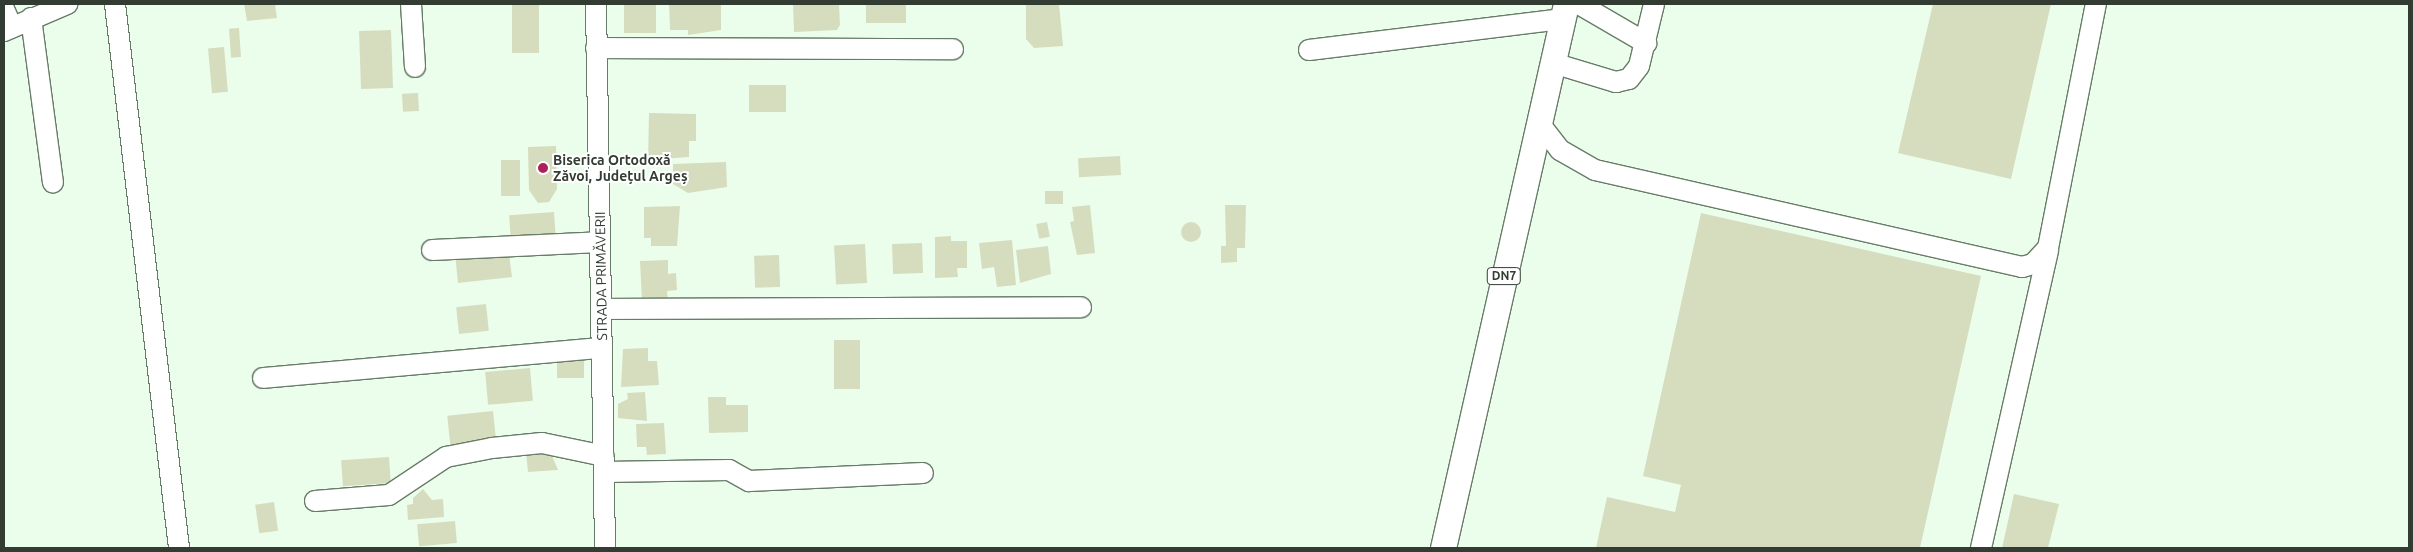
<!DOCTYPE html>
<meta charset="utf-8">
<style>
body{margin:0}
#map{position:relative;width:2413px;height:552px;overflow:hidden;background:#ebfeeb;font-family:Ubuntu,sans-serif}
div>[style]{position:absolute}
.building>*{inset:0;background:#d6ddbf;transform-origin:0 0}
.round{border-radius:50%}
.roads{filter:drop-shadow(1px 0 #677c67) drop-shadow(-1px 0 #677c67) drop-shadow(0 1px #677c67) drop-shadow(0 -1px #677c67)}
.minor>*{height:20px;margin:-10px;padding:0 10px;transform-origin:10px;border-radius:10px;background:#fff}
.major>*{height:25px;margin:-12.5px;padding:0 12.5px;transform-origin:12.5px;border-radius:12.5px;background:#fff}
.dots>*{width:14px;height:14px;translate:-50% -50%;box-sizing:border-box;border:2px solid #fff;border-radius:50%}
span{translate:-50% -50%;white-space:nowrap;text-align:center;line-height:1.15;-webkit-text-stroke:4px #fff;paint-order:stroke}
.shield-label span{padding:1px 4px;background:#fff;border:1px solid;border-radius:4px;-webkit-text-stroke-width:0}
.shield-label{font-size:12px;color:#323c33;font-weight:700}
.poi-label{font-size:14px;color:#323c33;font-weight:700}
.left{translate:0 -50%;text-align:left}
.street-label{font-size:14px;color:#323c33}
.frame{position:absolute;inset:0;border:5px solid #323c33;pointer-events:none}
</style>
<div id="map">
<div class="building">
<i style="clip-path:polygon(244px 4px,275px 4px,277px 18px,247px 21px)"></i>
<i style="left:512px;top:4px;width:27px;height:49px"></i>
<i style="left:624px;top:4px;width:32px;height:29px"></i>
<i style="clip-path:polygon(669px 4px,721px 4px,721px 30px,688px 35px,688px 30px,670px 30px)"></i>
<i style="clip-path:polygon(793px 4px,839px 4px,840px 25px,837px 30px,794px 32px)"></i>
<i style="left:866px;top:4px;width:40px;height:19px"></i>
<i style="clip-path:polygon(1026px 4px,1059px 4px,1063px 46px,1034px 48px,1026px 39px)"></i>
<i style="clip-path:polygon(1933px 4px,2051px 4px,2011px 179px,1898px 153px)"></i>
<i style="left:239px;top:28px;width:29px;height:10px;rotate:86deg"></i>
<i style="left:391px;top:30px;width:58px;height:32px;rotate:88deg"></i>
<i style="left:224px;top:47px;width:45px;height:16px;rotate:85deg"></i>
<i style="left:749px;top:85px;width:37px;height:27px"></i>
<i style="left:418px;top:93px;width:18px;height:16px;rotate:87deg"></i>
<i style="clip-path:polygon(649px 113px,696px 114px,696px 141px,689px 141px,689px 157px,648px 160px)"></i>
<i style="clip-path:polygon(556px 146px,557px 189px,549px 202px,538px 203px,529px 190px,528px 147px)"></i>
<i style="left:1120px;top:156px;width:19px;height:42px;rotate:87deg"></i>
<i style="left:501px;top:160px;width:19px;height:36px"></i>
<i style="clip-path:polygon(726px 162px,727px 187px,688px 193px,673px 184px,673px 164px)"></i>
<i style="left:1045px;top:191px;width:18px;height:13px"></i>
<i style="clip-path:polygon(1090px 205px,1095px 253px,1077px 255px,1070px 222px,1074px 221px,1072px 207px)"></i>
<i style="clip-path:polygon(1225px 205px,1246px 205px,1245px 248px,1237px 248px,1237px 262px,1221px 263px,1221px 246px,1226px 246px)"></i>
<i style="clip-path:polygon(680px 206px,677px 246px,651px 246px,651px 238px,644px 238px,644px 207px)"></i>
<i style="left:554px;top:212px;width:28px;height:45px;rotate:86deg"></i>
<i style="clip-path:polygon(1701px 213px,1981px 276px,1920px 548px,1596px 548px,1607px 497px,1675px 512px,1681px 485px,1643px 476px)"></i>
<i style="left:1047px;top:222px;width:15px;height:11px;rotate:79deg"></i>
<i class="round" style="left:1181px;top:222px;width:20px;height:20px"></i>
<i style="clip-path:polygon(951px 236px,951px 241px,967px 241px,967px 268px,957px 268px,958px 277px,935px 278px,935px 237px)"></i>
<i style="clip-path:polygon(1012px 240px,1016px 285px,997px 287px,994px 267px,982px 269px,979px 243px)"></i>
<i style="left:922px;top:243px;width:30px;height:30px;rotate:88deg"></i>
<i style="left:865px;top:244px;width:39px;height:31px;rotate:87deg"></i>
<i style="clip-path:polygon(1048px 246px,1051px 274px,1020px 283px,1016px 250px)"></i>
<i style="clip-path:polygon(455px 254px,509px 254px,512px 277px,458px 283px)"></i>
<i style="left:779px;top:255px;width:32px;height:25px;rotate:88deg"></i>
<i style="clip-path:polygon(668px 260px,668px 274px,676px 273px,677px 290px,667px 291px,668px 300px,642px 301px,640px 261px)"></i>
<i style="left:486px;top:304px;width:27px;height:30px;rotate:84deg"></i>
<i style="left:834px;top:340px;width:26px;height:49px"></i>
<i style="clip-path:polygon(648px 348px,648px 361px,657px 361px,659px 385px,621px 387px,623px 349px)"></i>
<i style="left:557px;top:360px;width:27px;height:18px"></i>
<i style="left:530px;top:368px;width:33px;height:45px;rotate:85deg"></i>
<i style="clip-path:polygon(645px 392px,647px 421px,618px 418px,618px 404px,628px 399px,627px 393px)"></i>
<i style="clip-path:polygon(708px 397px,726px 397px,726px 405px,748px 405px,748px 432px,709px 433px)"></i>
<i style="left:493px;top:411px;width:30px;height:46px;rotate:84deg"></i>
<i style="clip-path:polygon(664px 423px,666px 454px,647px 455px,646px 447px,637px 447px,636px 424px)"></i>
<i style="clip-path:polygon(550px 451px,558px 470px,528px 472px,526px 453px)"></i>
<i style="left:389px;top:457px;width:26px;height:48px;rotate:86deg"></i>
<i style="clip-path:polygon(423px 489px,432px 500px,443px 499px,444px 517px,408px 520px,407px 505px,413px 504px,413px 498px)"></i>
<i style="clip-path:polygon(2014px 494px,2059px 504px,2048px 548px,2002px 548px)"></i>
<i style="left:274px;top:502px;width:29px;height:19px;rotate:82deg"></i>
<i style="left:455px;top:521px;width:22px;height:38px;rotate:85deg"></i>
</div>
<div class="roads">
<div class="minor">
<i style="left:115px;top:4px;width:548px;rotate:83.29deg"></i>
<i style="left:411px;top:4px;width:63px;rotate:86.4deg"></i>
<i style="left:596px;top:4px;width:544px;rotate:89.05deg"></i>
<i style="left:1579px;top:4px;width:78px;rotate:30.2deg"></i>
<i style="left:4px;top:9px;width:20px;rotate:66deg"></i>
<i style="left:31px;top:18px;width:166px;rotate:82.4deg"></i>
<i style="left:4px;top:31px;width:69px;rotate:-23.2deg"></i>
<i style="left:596px;top:48px;width:357px;rotate:0.2deg"></i>
<i style="left:1309px;top:50px;width:256px;rotate:-7deg"></i>
<i style="left:1553px;top:63px;width:66px;rotate:16.8deg"></i>
<i style="left:1616px;top:82px;width:13px;rotate:-13deg"></i>
<i style="left:1629px;top:79px;width:16px;rotate:-52deg"></i>
<i style="left:1639px;top:66px;width:64px;rotate:-76.4deg"></i>
<i style="left:1539px;top:123px;width:34px;rotate:52deg"></i>
<i style="left:1560px;top:150px;width:40px;rotate:29.7deg"></i>
<i style="left:1595px;top:170px;width:438px;rotate:12.8deg"></i>
<i style="left:2022px;top:267px;width:11px;rotate:-15deg"></i>
<i style="left:2033px;top:264px;width:22px;rotate:-47deg"></i>
<i style="left:2048px;top:248px;width:249px;rotate:-78.9deg"></i>
<i style="left:432px;top:250px;width:168px;rotate:-2.7deg"></i>
<i style="left:602px;top:309px;width:479px;rotate:-0.2deg"></i>
<i style="left:263px;top:378px;width:340px;rotate:-5.1deg"></i>
<i style="left:604px;top:472px;width:125px;rotate:-0.9deg"></i>
<i style="left:729px;top:470px;width:23px;rotate:29deg"></i>
<i style="left:749px;top:481px;width:174px;rotate:-2.6deg"></i>
<i style="left:315px;top:501px;width:74px;rotate:-4.6deg"></i>
<i style="left:389px;top:495px;width:69px;rotate:-33.7deg"></i>
<i style="left:446px;top:457px;width:47px;rotate:-11.1deg"></i>
<i style="left:492px;top:448px;width:50px;rotate:-5.7deg"></i>
<i style="left:542px;top:443px;width:63px;rotate:11.8deg"></i>
<i style="left:1981px;top:548px;width:305px;rotate:-77.3deg"></i>
</div>
<div class="major">
<i style="left:1443px;top:548px;width:558px;rotate:-77.26deg"></i>
</div>
</div>
<div class="dots">
<i style="left:543px;top:168px;background:#ae2059"></i>
</div>
<div class="shield-label">
<span style="left:1504px;top:276px">DN7</span>
</div>
<div class="poi-label">
<span class="left" style="left:553px;top:168px">Biserica Ortodoxă<br>Zăvoi, Județul Argeș</span>
</div>
<div class="street-label">
<span style="left:601px;top:276px;rotate:-91deg">STRADA PRIMĂVERII</span>
</div>
<div class="frame"></div>
</div>
